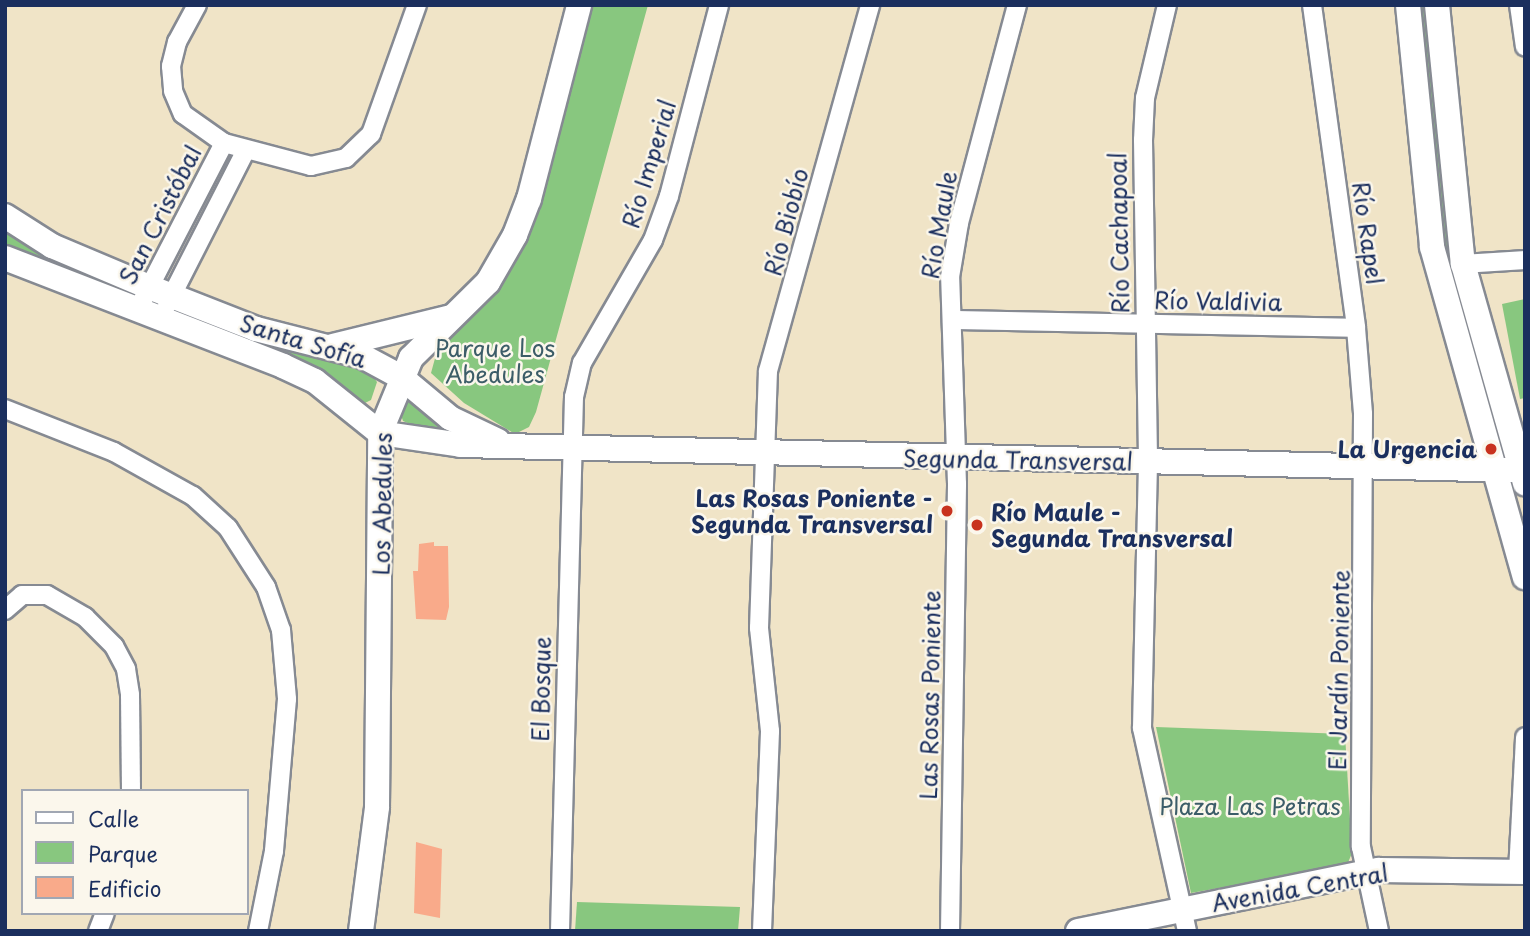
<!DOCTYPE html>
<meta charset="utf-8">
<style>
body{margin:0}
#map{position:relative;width:1530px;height:936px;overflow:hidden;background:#f0e4c7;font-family:"Playpen Sans",sans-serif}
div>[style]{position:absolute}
.green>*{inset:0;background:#88c77f}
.building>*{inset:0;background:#f9aa8a}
.roads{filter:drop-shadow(2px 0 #868a92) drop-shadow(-2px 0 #868a92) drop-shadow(0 2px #868a92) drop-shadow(0 -2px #868a92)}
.street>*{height:18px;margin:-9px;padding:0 9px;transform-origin:9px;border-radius:9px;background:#fff}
.secondary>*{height:24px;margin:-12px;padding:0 12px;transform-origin:12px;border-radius:12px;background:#fff}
.dots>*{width:19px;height:19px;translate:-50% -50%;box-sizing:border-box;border:4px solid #fbf7ec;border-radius:50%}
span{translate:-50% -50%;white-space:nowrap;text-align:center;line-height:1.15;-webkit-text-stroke:5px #fbf7ec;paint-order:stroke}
.street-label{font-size:23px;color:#1b2f5e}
.park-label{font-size:23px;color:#3c5d68}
.poi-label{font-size:23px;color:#1b2f5e;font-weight:700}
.right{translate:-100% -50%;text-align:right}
.left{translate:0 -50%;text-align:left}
.frame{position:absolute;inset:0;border:7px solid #1b2f5e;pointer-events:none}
.legend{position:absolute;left:21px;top:789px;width:228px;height:126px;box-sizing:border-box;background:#fbf7ec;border:2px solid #a1a7b3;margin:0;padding:9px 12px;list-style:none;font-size:21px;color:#1b2f5e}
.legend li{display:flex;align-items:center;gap:14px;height:35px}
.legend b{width:35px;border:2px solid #a1a7b3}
</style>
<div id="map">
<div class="green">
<i style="clip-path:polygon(586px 5px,648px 5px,536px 412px,529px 427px,515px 434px,464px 403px,431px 373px,437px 351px,536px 202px,560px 132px)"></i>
<i style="clip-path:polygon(1419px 5px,1427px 5px,1444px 210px,1457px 271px,1511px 455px,1497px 452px,1443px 243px)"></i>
<i style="clip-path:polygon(5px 232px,47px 257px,123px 286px,125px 293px,5px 248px)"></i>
<i style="clip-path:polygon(1525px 299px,1525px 398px,1520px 399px,1502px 304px)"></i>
<i style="clip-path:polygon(187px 310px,369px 371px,377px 382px,371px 400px,359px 406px,184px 318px)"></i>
<i style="clip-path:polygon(411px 396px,455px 433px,431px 433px,403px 421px,399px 409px)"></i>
<i style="clip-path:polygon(1156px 727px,1345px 734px,1352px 853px,1347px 865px,1191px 893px)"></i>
<i style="clip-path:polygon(577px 902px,740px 907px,738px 931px,575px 931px)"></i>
</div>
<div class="building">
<i style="clip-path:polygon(434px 542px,434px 546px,448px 546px,449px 607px,446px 620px,416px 619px,413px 571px,418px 571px,419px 544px)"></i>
<i style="clip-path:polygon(416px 842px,442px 849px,440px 918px,414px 913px)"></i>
</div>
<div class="roads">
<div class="street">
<i style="left:197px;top:5px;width:42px;rotate:118.4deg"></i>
<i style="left:177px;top:42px;width:25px;rotate:104deg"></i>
<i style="left:171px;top:66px;width:25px;rotate:85deg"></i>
<i style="left:173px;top:91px;width:25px;rotate:67deg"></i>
<i style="left:183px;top:114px;width:50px;rotate:35.3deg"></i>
<i style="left:224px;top:143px;width:90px;rotate:14.8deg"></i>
<i style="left:311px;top:166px;width:36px;rotate:-13deg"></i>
<i style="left:346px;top:158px;width:35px;rotate:-44deg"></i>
<i style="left:371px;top:134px;width:137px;rotate:-70.4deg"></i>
<i style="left:1167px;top:5px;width:96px;rotate:103.3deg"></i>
<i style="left:1145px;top:98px;width:42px;rotate:92.7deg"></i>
<i style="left:1143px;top:140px;width:323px;rotate:89.1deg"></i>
<i style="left:1148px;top:463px;width:265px;rotate:91.3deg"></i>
<i style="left:1142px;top:728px;width:208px;rotate:77.5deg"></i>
<i style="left:1312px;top:5px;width:326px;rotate:82.2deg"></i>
<i style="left:1356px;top:328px;width:86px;rotate:85.3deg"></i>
<i style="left:1363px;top:414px;width:433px;rotate:90.3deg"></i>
<i style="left:1361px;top:847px;width:86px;rotate:77.9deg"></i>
<i style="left:1519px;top:5px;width:42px;rotate:81.9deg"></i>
<i style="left:1463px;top:264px;width:62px;rotate:-3.7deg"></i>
<i style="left:167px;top:305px;width:172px;rotate:-63deg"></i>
<i style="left:138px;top:309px;width:187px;rotate:-62.6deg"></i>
<i style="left:952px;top:320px;width:404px;rotate:1.1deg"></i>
<i style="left:5px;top:409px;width:117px;rotate:21.5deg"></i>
<i style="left:114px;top:452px;width:90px;rotate:29.1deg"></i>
<i style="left:193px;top:496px;width:47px;rotate:42.4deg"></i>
<i style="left:228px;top:528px;width:70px;rotate:57.2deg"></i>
<i style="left:266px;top:587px;width:46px;rotate:70.8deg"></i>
<i style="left:281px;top:630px;width:69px;rotate:85deg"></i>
<i style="left:287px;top:699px;width:153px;rotate:94.9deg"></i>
<i style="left:274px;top:851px;width:82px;rotate:101.3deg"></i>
<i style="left:5px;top:610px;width:23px;rotate:-41deg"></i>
<i style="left:22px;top:595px;width:25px"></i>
<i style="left:47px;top:595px;width:44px;rotate:30.1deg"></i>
<i style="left:85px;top:617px;width:41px;rotate:45deg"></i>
<i style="left:114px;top:646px;width:26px;rotate:62deg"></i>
<i style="left:126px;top:669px;width:26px;rotate:81deg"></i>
<i style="left:130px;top:695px;width:96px;rotate:89.4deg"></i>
<i style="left:1518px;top:872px;width:135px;rotate:-87deg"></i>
<i style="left:98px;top:931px;width:19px;rotate:-69deg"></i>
<i style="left:560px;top:931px;width:534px;rotate:-88.5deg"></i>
<i style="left:574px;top:397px;width:35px;rotate:-77deg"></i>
<i style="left:582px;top:363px;width:142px;rotate:-60deg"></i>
<i style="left:653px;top:240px;width:47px;rotate:-70deg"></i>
<i style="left:669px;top:196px;width:197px;rotate:-75.3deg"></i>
<i style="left:762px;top:931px;width:200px;rotate:-87.7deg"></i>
<i style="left:770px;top:731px;width:104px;rotate:-96.1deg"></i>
<i style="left:759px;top:628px;width:257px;rotate:-88deg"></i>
<i style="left:768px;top:371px;width:380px;rotate:-74.4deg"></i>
<i style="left:950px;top:931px;width:447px;rotate:-89.1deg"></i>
<i style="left:957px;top:484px;width:207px;rotate:-91.9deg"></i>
<i style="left:950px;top:277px;width:55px;rotate:-80.5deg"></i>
<i style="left:959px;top:223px;width:226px;rotate:-75.1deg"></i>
</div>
<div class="secondary">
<i style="left:1408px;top:5px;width:243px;rotate:84.3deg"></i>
<i style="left:1432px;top:247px;width:343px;rotate:74.3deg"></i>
<i style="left:1437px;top:5px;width:260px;rotate:84.3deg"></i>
<i style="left:1463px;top:264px;width:228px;rotate:74.2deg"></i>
<i style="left:5px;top:216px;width:56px;rotate:32.6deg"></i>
<i style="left:52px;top:246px;width:105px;rotate:22.9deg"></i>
<i style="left:149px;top:287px;width:115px;rotate:21.4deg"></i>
<i style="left:256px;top:329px;width:109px;rotate:14.3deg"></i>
<i style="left:362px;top:356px;width:44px;rotate:28.3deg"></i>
<i style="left:401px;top:377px;width:64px;rotate:39.9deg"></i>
<i style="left:450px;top:418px;width:53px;rotate:25.6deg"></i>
<i style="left:5px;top:258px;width:298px;rotate:21.2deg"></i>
<i style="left:283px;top:366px;width:35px;rotate:25deg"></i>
<i style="left:315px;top:381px;width:83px;rotate:38.7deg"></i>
<i style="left:380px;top:433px;width:82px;rotate:8.4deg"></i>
<i style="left:461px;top:445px;width:1064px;rotate:1.35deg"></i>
<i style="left:333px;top:346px;width:122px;rotate:-13.8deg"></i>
<i style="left:361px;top:931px;width:125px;rotate:-82.6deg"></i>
<i style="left:377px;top:807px;width:374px;rotate:-89.5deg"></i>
<i style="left:380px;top:433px;width:81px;rotate:-67.5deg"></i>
<i style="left:411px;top:358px;width:108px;rotate:-44.6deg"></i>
<i style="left:488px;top:282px;width:54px;rotate:-60.1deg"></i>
<i style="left:515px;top:235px;width:39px;rotate:-69deg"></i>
<i style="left:529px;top:199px;width:200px;rotate:-75.5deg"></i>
<i style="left:1078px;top:931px;width:307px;rotate:-11.5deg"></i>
<i style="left:1379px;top:870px;width:146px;rotate:0.8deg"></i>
</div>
</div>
<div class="dots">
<i style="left:1491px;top:449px;background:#c8321e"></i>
<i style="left:947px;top:511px;background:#c8321e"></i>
<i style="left:977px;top:525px;background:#c8321e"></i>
</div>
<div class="street-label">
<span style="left:649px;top:164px;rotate:-73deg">Río Imperial</span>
<span style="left:160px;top:215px;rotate:-63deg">San Cristóbal</span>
<span style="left:786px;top:222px;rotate:-75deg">Río Biobío</span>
<span style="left:939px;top:225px;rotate:-80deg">Río Maule</span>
<span style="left:1119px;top:233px;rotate:-91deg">Río Cachapoal</span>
<span style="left:1368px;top:233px;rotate:82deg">Río Rapel</span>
<span style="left:1218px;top:301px;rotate:1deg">Río Valdivia</span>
<span style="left:303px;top:341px;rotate:17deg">Santa Sofía</span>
<span style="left:1018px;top:460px;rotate:1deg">Segunda Transversal</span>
<span style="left:382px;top:504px;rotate:-89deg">Los Abedules</span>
<span style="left:1339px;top:670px;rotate:-89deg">El Jardín Poniente</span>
<span style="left:541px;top:689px;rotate:-89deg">El Bosque</span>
<span style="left:930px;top:695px;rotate:-89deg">Las Rosas Poniente</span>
<span style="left:1300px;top:888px;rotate:-10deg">Avenida Central</span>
</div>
<div class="park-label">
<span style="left:495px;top:361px">Parque Los<br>Abedules</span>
<span style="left:1250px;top:806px">Plaza Las Petras</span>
</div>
<div class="poi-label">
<span class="right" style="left:1477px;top:449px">La Urgencia</span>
<span class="right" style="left:933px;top:511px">Las Rosas Poniente -<br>Segunda Transversal</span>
<span class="left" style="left:991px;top:525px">Río Maule -<br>Segunda Transversal</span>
</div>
<div class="frame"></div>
<ul class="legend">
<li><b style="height:9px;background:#fff"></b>Calle</li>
<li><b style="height:19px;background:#88c77f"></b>Parque</li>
<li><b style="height:19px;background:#f9aa8a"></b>Edificio</li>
</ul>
</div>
